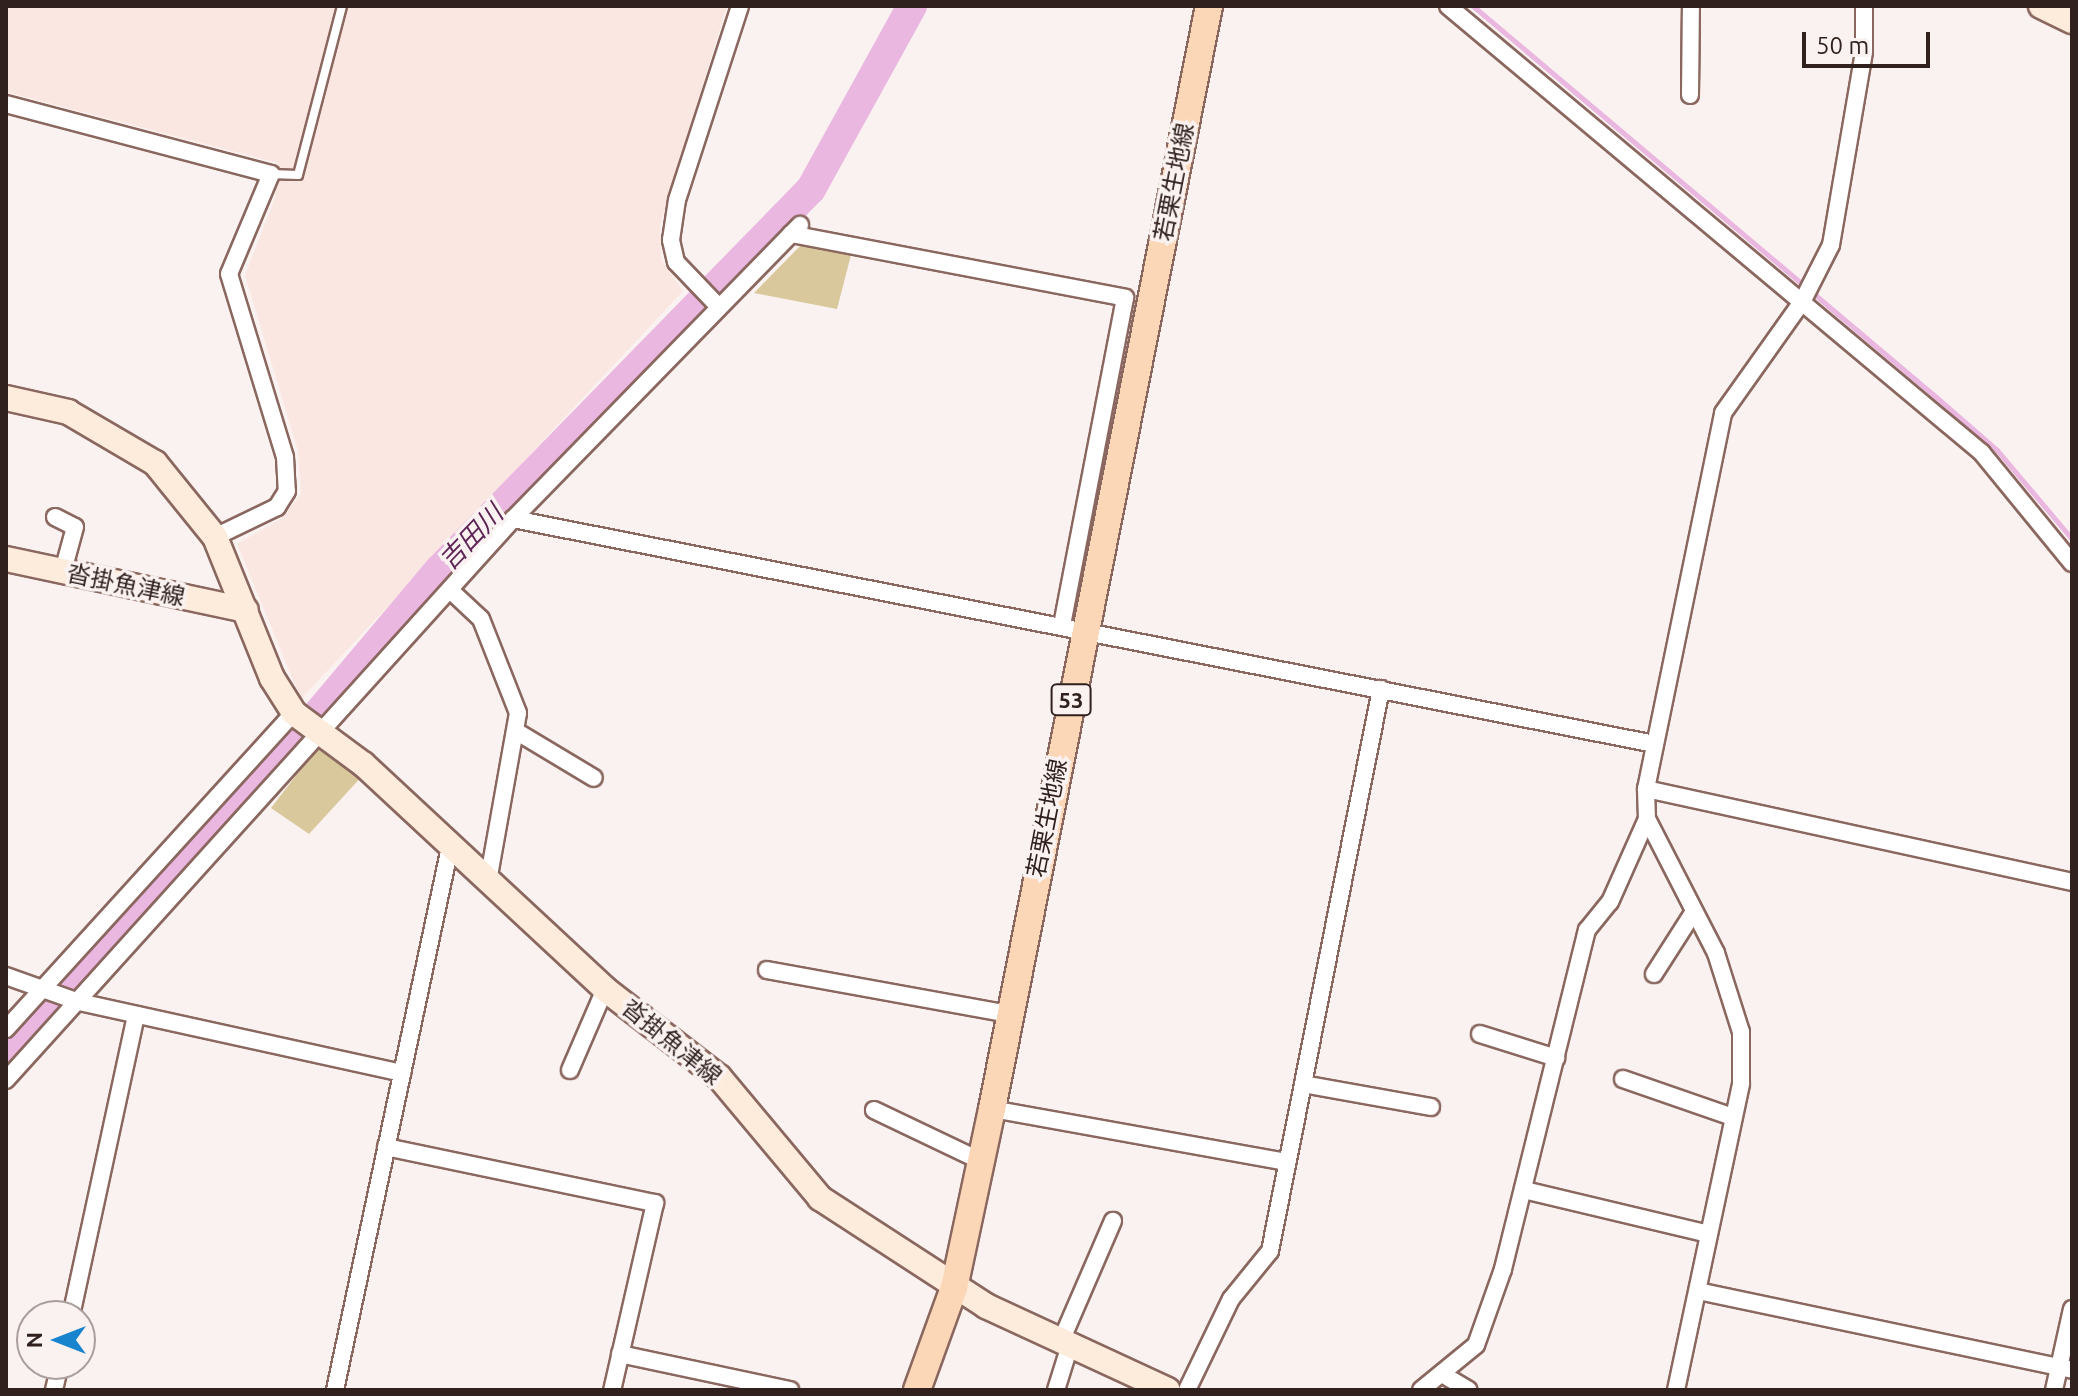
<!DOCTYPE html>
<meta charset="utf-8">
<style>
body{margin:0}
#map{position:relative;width:2078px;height:1396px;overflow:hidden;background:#faf2f0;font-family:Ubuntu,"Noto Sans JP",sans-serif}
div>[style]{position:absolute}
.built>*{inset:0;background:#fbe7e2}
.green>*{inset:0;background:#d9c89b}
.stream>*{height:5px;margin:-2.5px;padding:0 2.5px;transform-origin:2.5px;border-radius:2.5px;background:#eab7e0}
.river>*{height:30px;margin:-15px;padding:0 15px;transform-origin:15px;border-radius:15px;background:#eab7e0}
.roads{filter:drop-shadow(2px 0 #8a675f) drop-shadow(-2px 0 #8a675f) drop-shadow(0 2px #8a675f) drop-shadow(0 -2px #8a675f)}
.lane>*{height:8px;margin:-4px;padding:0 4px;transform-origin:4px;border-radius:4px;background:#fff}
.street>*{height:16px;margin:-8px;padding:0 8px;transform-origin:8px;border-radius:8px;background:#fff}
.secondary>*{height:24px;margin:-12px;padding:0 12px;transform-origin:12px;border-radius:12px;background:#fdebdc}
.primary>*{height:26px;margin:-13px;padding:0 13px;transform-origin:13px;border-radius:13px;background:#fbd7b8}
span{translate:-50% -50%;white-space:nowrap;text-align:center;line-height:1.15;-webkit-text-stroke:7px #faf2f0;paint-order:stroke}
.shield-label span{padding:2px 6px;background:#faf2f0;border:2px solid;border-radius:6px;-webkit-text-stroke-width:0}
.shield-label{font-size:22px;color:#30211e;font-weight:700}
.street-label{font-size:24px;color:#30211e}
.water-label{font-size:26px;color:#5e2456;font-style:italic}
.frame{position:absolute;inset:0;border:8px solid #30211e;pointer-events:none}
.north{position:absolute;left:16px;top:1300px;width:80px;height:80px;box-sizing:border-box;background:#faf2f0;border:2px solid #a99e9c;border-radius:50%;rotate:270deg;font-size:22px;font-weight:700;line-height:32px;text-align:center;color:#30211e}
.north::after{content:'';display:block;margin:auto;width:28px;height:36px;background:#1984ce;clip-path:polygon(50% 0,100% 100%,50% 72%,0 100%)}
.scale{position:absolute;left:1802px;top:32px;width:128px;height:36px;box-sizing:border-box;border:4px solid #30211e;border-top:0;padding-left:10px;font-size:24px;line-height:28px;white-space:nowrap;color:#30211e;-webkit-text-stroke:6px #faf2f0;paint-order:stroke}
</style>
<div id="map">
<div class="built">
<i style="clip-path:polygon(6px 6px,727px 6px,660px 225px,661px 259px,683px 291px,301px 699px,237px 544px,282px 518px,301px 494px,298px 451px,245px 275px,275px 198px,278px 163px,6px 92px)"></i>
</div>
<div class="green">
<i style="clip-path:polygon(801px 245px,851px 255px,837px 309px,754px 293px)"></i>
<i style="clip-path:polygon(318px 747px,364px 774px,309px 834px,271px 808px)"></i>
</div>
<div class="stream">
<i style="left:1473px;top:6px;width:606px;rotate:40.18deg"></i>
<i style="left:1936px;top:397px;width:81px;rotate:41deg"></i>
<i style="left:1997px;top:450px;width:116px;rotate:49.9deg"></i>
</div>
<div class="river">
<i style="left:6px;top:1054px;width:325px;rotate:-46.5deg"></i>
<i style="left:230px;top:818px;width:326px;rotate:-49.9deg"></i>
<i style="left:440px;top:569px;width:531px;rotate:-45.69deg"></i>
<i style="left:811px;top:189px;width:209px;rotate:-61.1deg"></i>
</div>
<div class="roads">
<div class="lane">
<i style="left:271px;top:174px;width:27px;rotate:2deg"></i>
<i style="left:298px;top:175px;width:175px;rotate:-75.4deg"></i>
</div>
<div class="street">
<i style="left:1448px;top:6px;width:696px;rotate:39.93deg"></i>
<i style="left:1982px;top:453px;width:142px;rotate:50.7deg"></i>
<i style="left:1690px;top:95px;width:89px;rotate:-89.4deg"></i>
<i style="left:6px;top:104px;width:274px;rotate:14.8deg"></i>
<i style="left:271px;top:174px;width:108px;rotate:112.8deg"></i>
<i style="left:229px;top:274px;width:191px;rotate:73deg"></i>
<i style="left:285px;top:457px;width:34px;rotate:87deg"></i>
<i style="left:287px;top:491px;width:19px;rotate:122deg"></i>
<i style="left:277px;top:507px;width:69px;rotate:154.2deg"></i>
<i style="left:791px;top:234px;width:340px;rotate:10.8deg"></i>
<i style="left:1125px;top:298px;width:334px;rotate:100.9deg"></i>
<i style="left:719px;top:307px;width:62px;rotate:-133.7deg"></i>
<i style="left:676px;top:262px;width:23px;rotate:-103deg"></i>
<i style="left:671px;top:240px;width:40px;rotate:-81.5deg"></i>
<i style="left:677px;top:200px;width:204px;rotate:-72deg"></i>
<i style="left:55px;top:517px;width:22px;rotate:27deg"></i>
<i style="left:75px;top:527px;width:46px;rotate:105.3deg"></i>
<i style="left:513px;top:519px;width:1164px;rotate:11.15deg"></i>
<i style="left:450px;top:590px;width:42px;rotate:43.1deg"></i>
<i style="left:481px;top:619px;width:101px;rotate:68.5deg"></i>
<i style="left:518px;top:713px;width:171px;rotate:100.1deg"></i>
<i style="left:519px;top:733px;width:87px;rotate:31deg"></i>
<i style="left:1646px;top:789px;width:436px;rotate:12.3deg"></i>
<i style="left:767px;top:970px;width:247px;rotate:10.3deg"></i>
<i style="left:1654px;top:974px;width:72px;rotate:-57.4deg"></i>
<i style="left:6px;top:976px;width:77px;rotate:19.6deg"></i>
<i style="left:79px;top:1002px;width:331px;rotate:12.4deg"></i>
<i style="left:6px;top:1029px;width:428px;rotate:-47.7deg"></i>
<i style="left:1480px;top:1034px;width:80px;rotate:17.5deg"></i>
<i style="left:570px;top:1070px;width:88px;rotate:-66.6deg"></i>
<i style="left:1623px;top:1079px;width:116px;rotate:19.1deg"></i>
<i style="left:6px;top:1080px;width:756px;rotate:-47.89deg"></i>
<i style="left:513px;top:519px;width:411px;rotate:-45.7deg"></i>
<i style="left:1303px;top:1084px;width:130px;rotate:10.2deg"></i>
<i style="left:992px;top:1109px;width:300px;rotate:10.2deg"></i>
<i style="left:874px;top:1110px;width:119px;rotate:25.5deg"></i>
<i style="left:386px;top:1147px;width:275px;rotate:11.8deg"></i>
<i style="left:655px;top:1203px;width:192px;rotate:102.9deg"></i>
<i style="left:1524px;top:1190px;width:190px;rotate:13.4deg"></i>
<i style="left:1698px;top:1291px;width:382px;rotate:11.9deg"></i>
<i style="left:71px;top:1316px;width:308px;rotate:-77.8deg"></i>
<i style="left:1061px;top:1341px;width:131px;rotate:-66.6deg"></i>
<i style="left:620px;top:1354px;width:174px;rotate:12deg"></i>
<i style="left:1442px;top:1374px;width:31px;rotate:31deg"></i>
<i style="left:54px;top:1390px;width:27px;rotate:-77deg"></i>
<i style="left:335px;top:1390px;width:555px;rotate:-78.04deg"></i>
<i style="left:1056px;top:1390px;width:47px;rotate:-72.7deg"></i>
<i style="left:1187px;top:1390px;width:101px;rotate:-64.2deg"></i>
<i style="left:1231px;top:1299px;width:62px;rotate:-50.9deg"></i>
<i style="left:1270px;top:1251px;width:573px;rotate:-78.83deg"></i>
<i style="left:1421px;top:1390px;width:71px;rotate:-39.3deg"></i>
<i style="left:1476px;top:1345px;width:81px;rotate:-70.4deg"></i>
<i style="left:1503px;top:1269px;width:349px;rotate:-76.1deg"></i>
<i style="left:1587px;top:930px;width:36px;rotate:-51deg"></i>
<i style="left:1610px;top:902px;width:91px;rotate:-66deg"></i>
<i style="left:1676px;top:1390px;width:314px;rotate:-78deg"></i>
<i style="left:1741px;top:1083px;width:51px;rotate:-90deg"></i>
<i style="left:1741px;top:1032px;width:83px;rotate:-107.6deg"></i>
<i style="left:1716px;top:953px;width:151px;rotate:-117.2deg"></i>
<i style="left:1647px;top:819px;width:30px;rotate:-92deg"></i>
<i style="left:1646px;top:789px;width:384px;rotate:-78.4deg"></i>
<i style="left:1723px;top:413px;width:136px;rotate:-54.6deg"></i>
<i style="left:1802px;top:302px;width:64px;rotate:-63deg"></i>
<i style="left:1831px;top:245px;width:197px;rotate:-80.3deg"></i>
<i style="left:1864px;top:51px;width:45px;rotate:-90deg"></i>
<i style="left:2054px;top:1390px;width:83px;rotate:-77.5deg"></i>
</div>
<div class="secondary">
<i style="left:2041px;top:6px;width:34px;rotate:26deg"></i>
<i style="left:6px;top:398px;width:64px;rotate:12.7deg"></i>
<i style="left:68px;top:412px;width:101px;rotate:30.4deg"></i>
<i style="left:155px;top:463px;width:95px;rotate:51deg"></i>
<i style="left:215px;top:537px;width:152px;rotate:68deg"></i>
<i style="left:272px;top:678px;width:41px;rotate:57.8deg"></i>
<i style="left:294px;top:713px;width:86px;rotate:36.5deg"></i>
<i style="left:363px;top:764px;width:330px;rotate:42.9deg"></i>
<i style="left:605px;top:989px;width:144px;rotate:37.7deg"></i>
<i style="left:719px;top:1077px;width:158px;rotate:50.1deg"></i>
<i style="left:820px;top:1198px;width:198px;rotate:33deg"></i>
<i style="left:986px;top:1306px;width:200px;rotate:24.8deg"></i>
<i style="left:6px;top:559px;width:245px;rotate:12deg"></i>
</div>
<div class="primary">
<i style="left:917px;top:1390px;width:109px;rotate:-70.1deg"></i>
<i style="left:954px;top:1288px;width:183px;rotate:-78deg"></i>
<i style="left:992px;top:1109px;width:1124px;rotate:-78.87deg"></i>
</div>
</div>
<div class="shield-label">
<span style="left:1071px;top:700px">53</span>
</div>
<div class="street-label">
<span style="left:1174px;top:182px;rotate:-79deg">若栗生地線</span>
<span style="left:126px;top:585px;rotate:12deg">沓掛魚津線</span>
<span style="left:1047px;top:818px;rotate:-79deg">若栗生地線</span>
<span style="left:672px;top:1042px;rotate:39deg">沓掛魚津線</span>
</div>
<div class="water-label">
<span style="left:471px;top:537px;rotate:-46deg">吉田川</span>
</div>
<div class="frame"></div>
<div class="north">N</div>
<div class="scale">50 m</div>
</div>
